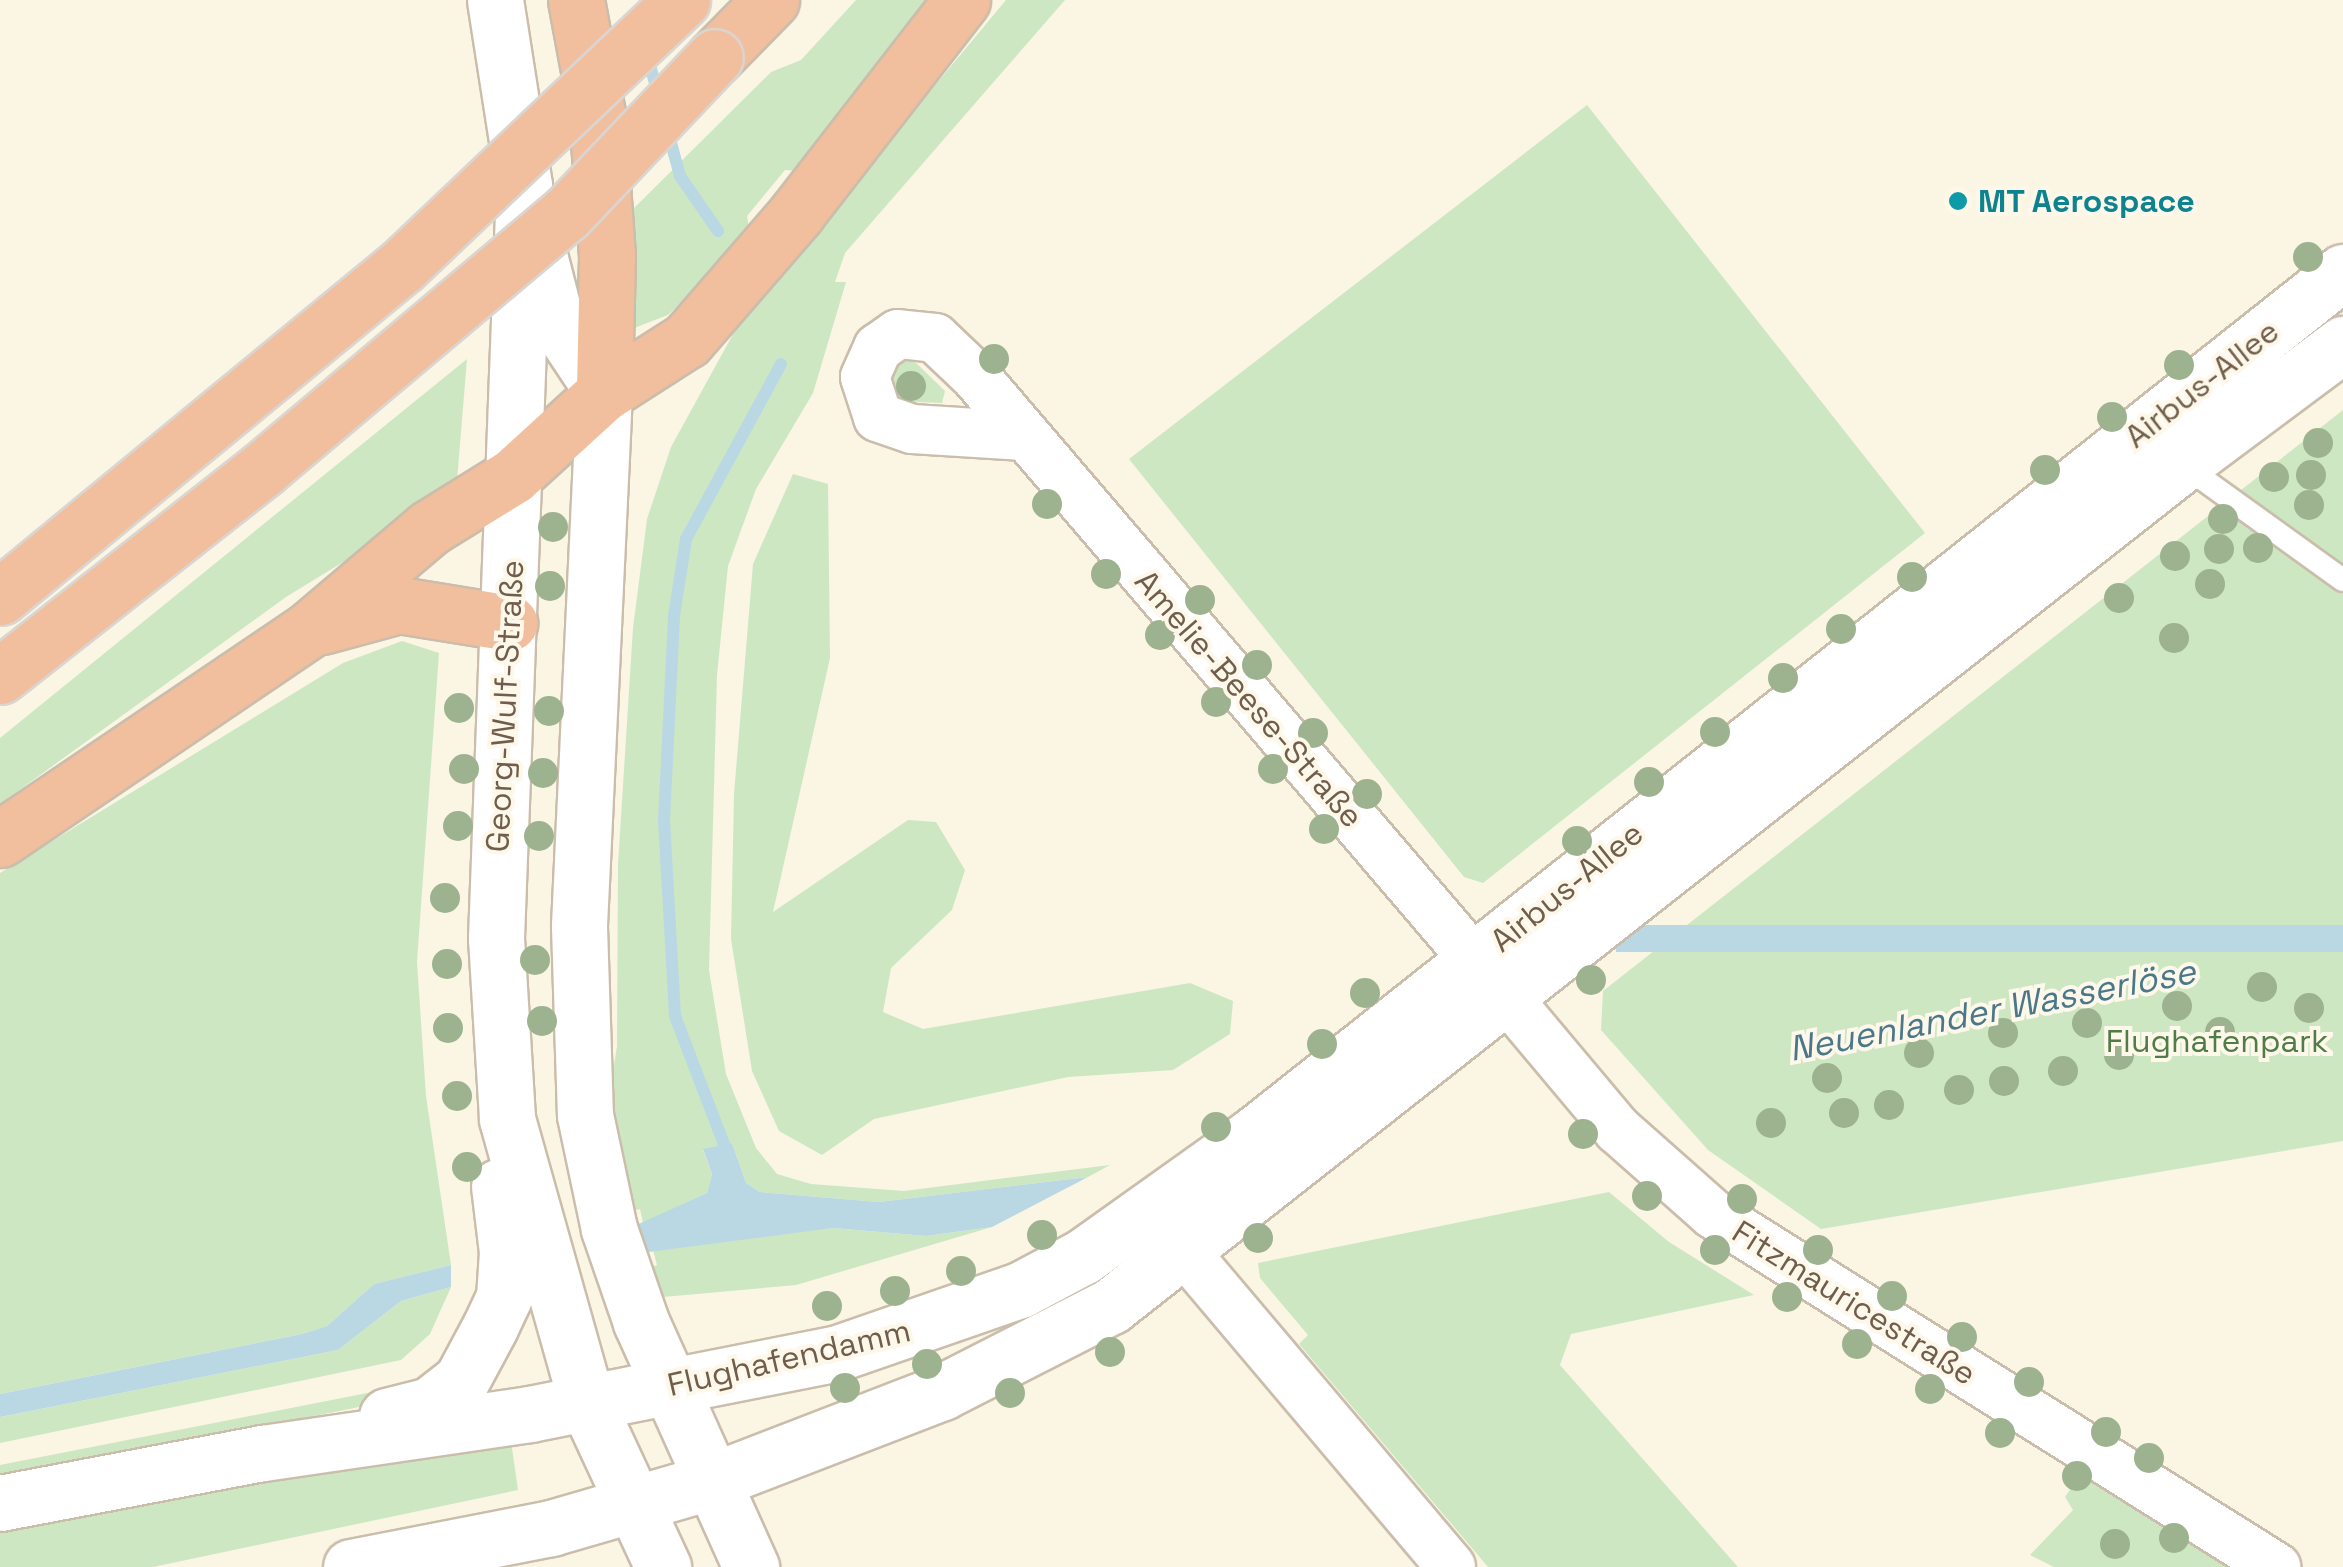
<!DOCTYPE html>
<meta charset="utf-8">
<style>
body{margin:0}
#map{position:relative;width:2343px;height:1567px;overflow:hidden;background:#fbf5e4;font-family:"Space Grotesk",sans-serif}
div>[style]{position:absolute}
.green>*{inset:0;background:#cde7c3}
.water>*{inset:0;background:#bad8e3;transform-origin:0 0}
.stream>*{height:12px;margin:-6px;padding:0 6px;transform-origin:6px;border-radius:6px;background:#bad8e3}
.roads{filter:drop-shadow(2px 0 #cbbdab) drop-shadow(-2px 0 #cbbdab) drop-shadow(0 2px #cbbdab) drop-shadow(0 -2px #cbbdab)}
.lane>*{height:22px;margin:-11px;padding:0 11px;transform-origin:11px;border-radius:11px;background:#fff}
.street>*{height:48px;margin:-24px;padding:0 24px;transform-origin:24px;border-radius:24px;background:#fff}
.secondary>*{height:55px;margin:-27.5px;padding:0 27.5px;transform-origin:27.5px;border-radius:27.5px;background:#fff}
.highway>*{height:55px;margin:-27.5px;padding:0 27.5px;transform-origin:27.5px;border-radius:27.5px;background:#f1be9e}
.bridges{filter:drop-shadow(2px 0 #dad5d0) drop-shadow(-2px 0 #dad5d0) drop-shadow(0 2px #dad5d0) drop-shadow(0 -2px #dad5d0)}
.highway-bridge>*{height:55px;margin:-27.5px;padding:0 27.5px;transform-origin:27.5px;border-radius:27.5px;background:#f1be9e}
.trees>*{width:30px;height:30px;margin:-15px;border-radius:50%;background:#9db28e}
.dots>*{width:28px;height:28px;translate:-50% -50%;box-sizing:border-box;border:5px solid #fef8ea;border-radius:50%}
span{translate:-50% -50%;white-space:nowrap;text-align:center;line-height:1.15;-webkit-text-stroke:8px #fef8ea;paint-order:stroke}
.culture-label{font-size:32px;color:#0d838f;font-weight:700}
.left{translate:0 -50%;text-align:left}
.street-label{font-size:32px;color:#715d4b}
.park-label{font-size:32px;color:#507c47}
.water-label{font-size:35px;color:#4a788a;font-style:italic}
</style>
<div id="map">
<div class="green">
<i style="clip-path:polygon(856px 0,933px 0,799px 171px,785px 170px,747px 216px,749px 228px,704px 280px,668px 315px,629px 330px,624px 218px,771px 72px,801px 60px)"></i>
<i style="clip-path:polygon(1006px 0,1065px 0,845px 253px,835px 282px,846px 282px,813px 393px,756px 489px,728px 566px,717px 675px,709px 970px,726px 1074px,756px 1148px,777px 1174px,811px 1184px,904px 1191px,1110px 1165px,1088px 1177px,879px 1202px,760px 1192px,746px 1183px,732px 1143px,703px 1150px,712px 1174px,707px 1193px,643px 1223px,640px 1209px,630px 1211px,608px 1105px,617px 1046px,618px 864px,633px 628px,647px 519px,671px 447px,743px 316px)"></i>
<i style="clip-path:polygon(1587px 105px,1925px 533px,1483px 883px,1464px 877px,1129px 459px)"></i>
<i style="clip-path:polygon(910px 357px,945px 391px,942px 403px,895px 401px,885px 372px,890px 362px)"></i>
<i style="clip-path:polygon(467px 359px,456px 493px,286px 597px,0 804px,0 738px)"></i>
<i style="clip-path:polygon(2343px 410px,2343px 1141px,1821px 1229px,1708px 1150px,1601px 1030px,1603px 991px)"></i>
<i style="clip-path:polygon(793px 474px,828px 484px,830px 658px,773px 912px,908px 820px,936px 822px,965px 870px,952px 910px,891px 968px,883px 1012px,923px 1029px,1190px 983px,1233px 1001px,1230px 1034px,1173px 1070px,1068px 1077px,874px 1119px,822px 1155px,779px 1131px,752px 1071px,731px 939px,734px 794px,753px 564px)"></i>
<i style="clip-path:polygon(402px 641px,439px 653px,417px 962px,426px 1096px,451px 1265px,374px 1284px,327px 1326px,302px 1334px,0 1394px,0 873px,343px 663px)"></i>
<i style="clip-path:polygon(1609px 1192px,1669px 1242px,1754px 1295px,1571px 1334px,1560px 1365px,1738px 1567px,1488px 1567px,1299px 1344px,1308px 1335px,1260px 1278px,1258px 1263px)"></i>
<i style="clip-path:polygon(992px 1227px,796px 1285px,663px 1297px,646px 1269px,657px 1265px,653px 1250px,724px 1237px,833px 1228px,926px 1236px)"></i>
<i style="clip-path:polygon(451px 1287px,430px 1334px,401px 1360px,0 1443px,0 1417px,338px 1350px,401px 1301px)"></i>
<i style="clip-path:polygon(398px 1387px,389px 1401px,0 1479px,0 1465px)"></i>
<i style="clip-path:polygon(511px 1441px,518px 1490px,153px 1567px,0 1567px,0 1525px,262px 1472px)"></i>
<i style="clip-path:polygon(2083px 1470px,2233px 1567px,2054px 1567px,2030px 1555px,2073px 1510px,2065px 1497px)"></i>
</div>
<div class="water">
<i style="left:2343px;top:925px;width:27px;height:727px;rotate:90deg"></i>
<i style="clip-path:polygon(732px 1143px,746px 1183px,760px 1192px,879px 1202px,1088px 1177px,992px 1227px,926px 1236px,833px 1228px,641px 1253px,634px 1226px,707px 1193px,712px 1174px,703px 1149px)"></i>
<i style="clip-path:polygon(451px 1265px,451px 1287px,401px 1301px,338px 1350px,0 1417px,0 1394px,302px 1334px,327px 1326px,374px 1284px)"></i>
</div>
<div class="stream">
<i style="left:646px;top:51px;width:45px;rotate:74.4deg"></i>
<i style="left:667px;top:128px;width:50px;rotate:74.8deg"></i>
<i style="left:680px;top:176px;width:67px;rotate:55.4deg"></i>
<i style="left:730px;top:1160px;width:154px;rotate:-110.9deg"></i>
<i style="left:675px;top:1016px;width:195px;rotate:-93.2deg"></i>
<i style="left:664px;top:821px;width:205px;rotate:-87.2deg"></i>
<i style="left:674px;top:616px;width:78px;rotate:-81.1deg"></i>
<i style="left:686px;top:539px;width:199px;rotate:-61.5deg"></i>
</div>
<div class="roads">
<div class="lane">
<i style="left:2182px;top:464px;width:198px;rotate:35.8deg"></i>
</div>
<div class="street">
<i style="left:1024px;top:436px;width:112px;rotate:-176.4deg"></i>
<i style="left:912px;top:429px;width:36px;rotate:-161deg"></i>
<i style="left:878px;top:417px;width:42px;rotate:-108deg"></i>
<i style="left:865px;top:377px;width:32px;rotate:-66deg"></i>
<i style="left:878px;top:348px;width:24px;rotate:-35deg"></i>
<i style="left:898px;top:334px;width:37px;rotate:6deg"></i>
<i style="left:935px;top:338px;width:55px;rotate:43.5deg"></i>
<i style="left:975px;top:376px;width:770px;rotate:49.48deg"></i>
<i style="left:1508px;top:999px;width:171px;rotate:50deg"></i>
<i style="left:1618px;top:1130px;width:127px;rotate:41.5deg"></i>
<i style="left:1713px;top:1214px;width:665px;rotate:32.09deg"></i>
<i style="left:1185px;top:1252px;width:412px;rotate:49.8deg"></i>
</div>
<div class="secondary">
<i style="left:495px;top:0;width:187px;rotate:81.1deg"></i>
<i style="left:524px;top:185px;width:754px;rotate:92.13deg"></i>
<i style="left:496px;top:938px;width:181px;rotate:86.5deg"></i>
<i style="left:507px;top:1119px;width:295px;rotate:74.3deg"></i>
<i style="left:587px;top:1403px;width:181px;rotate:65.1deg"></i>
<i style="left:539px;top:255px;width:68px;rotate:75.6deg"></i>
<i style="left:556px;top:321px;width:87px;rotate:56.3deg"></i>
<i style="left:604px;top:393px;width:534px;rotate:92.69deg"></i>
<i style="left:579px;top:926px;width:189px;rotate:88.2deg"></i>
<i style="left:585px;top:1115px;width:116px;rotate:78.1deg"></i>
<i style="left:609px;top:1229px;width:98px;rotate:71deg"></i>
<i style="left:641px;top:1322px;width:269px;rotate:65.8deg"></i>
<i style="left:387px;top:1416px;width:44px;rotate:-14.3deg"></i>
<i style="left:430px;top:1405px;width:39px;rotate:-38deg"></i>
<i style="left:461px;top:1381px;width:61px;rotate:-61.8deg"></i>
<i style="left:490px;top:1327px;width:33px;rotate:-65deg"></i>
<i style="left:504px;top:1297px;width:45px;rotate:-86.2deg"></i>
<i style="left:507px;top:1252px;width:66px;rotate:-96.9deg"></i>
<i style="left:0;top:1503px;width:268px;rotate:-10.8deg"></i>
<i style="left:263px;top:1453px;width:270px;rotate:-8.3deg"></i>
<i style="left:530px;top:1414px;width:314px;rotate:-11.2deg"></i>
<i style="left:838px;top:1353px;width:193px;rotate:-19.1deg"></i>
<i style="left:1020px;top:1290px;width:72px;rotate:-28deg"></i>
<i style="left:1084px;top:1256px;width:210px;rotate:-35.5deg"></i>
<i style="left:1255px;top:1134px;width:1388px;rotate:-38.39deg"></i>
<i style="left:351px;top:1567px;width:204px;rotate:-11deg"></i>
<i style="left:551px;top:1528px;width:165px;rotate:-16.2deg"></i>
<i style="left:709px;top:1482px;width:250px;rotate:-21.1deg"></i>
<i style="left:942px;top:1392px;width:190px;rotate:-27deg"></i>
<i style="left:1111px;top:1306px;width:1362px;rotate:-38.17deg"></i>
<i style="left:2182px;top:464px;width:201px;rotate:-36.7deg"></i>
</div>
<div class="highway">
<i style="left:576px;top:0;width:115px;rotate:79.5deg"></i>
<i style="left:597px;top:113px;width:143px;rotate:86deg"></i>
<i style="left:607px;top:256px;width:137px;rotate:91.3deg"></i>
<i style="left:715px;top:57px;width:80px;rotate:-45.5deg"></i>
<i style="left:322px;top:626px;width:80px;rotate:-15.3deg"></i>
<i style="left:399px;top:605px;width:112px;rotate:9.2deg"></i>
<i style="left:0;top:839px;width:374px;rotate:-34.1deg"></i>
<i style="left:310px;top:629px;width:156px;rotate:-40.3deg"></i>
<i style="left:429px;top:528px;width:99px;rotate:-31.8deg"></i>
<i style="left:513px;top:476px;width:123px;rotate:-42.4deg"></i>
<i style="left:604px;top:393px;width:98px;rotate:-32.6deg"></i>
<i style="left:687px;top:340px;width:167px;rotate:-49.1deg"></i>
<i style="left:796px;top:214px;width:271px;rotate:-52.2deg"></i>
</div>
</div>
<div class="bridges">
<div class="highway-bridge">
<i style="left:0;top:597px;width:521px;rotate:-39.47deg"></i>
<i style="left:402px;top:266px;width:386px;rotate:-43.5deg"></i>
<i style="left:0;top:676px;width:336px;rotate:-38.2deg"></i>
<i style="left:264px;top:468px;width:395px;rotate:-40.1deg"></i>
<i style="left:566px;top:214px;width:216px;rotate:-46.5deg"></i>
</div>
</div>
<div class="trees">
<i style="left:2308px;top:257px"></i>
<i style="left:994px;top:359px"></i>
<i style="left:2179px;top:365px"></i>
<i style="left:911px;top:386px"></i>
<i style="left:2112px;top:417px"></i>
<i style="left:2318px;top:443px"></i>
<i style="left:2045px;top:470px"></i>
<i style="left:2311px;top:475px"></i>
<i style="left:2274px;top:477px"></i>
<i style="left:1047px;top:504px"></i>
<i style="left:2309px;top:505px"></i>
<i style="left:2223px;top:519px"></i>
<i style="left:553px;top:527px"></i>
<i style="left:2258px;top:548px"></i>
<i style="left:2219px;top:549px"></i>
<i style="left:2175px;top:556px"></i>
<i style="left:1106px;top:574px"></i>
<i style="left:1912px;top:577px"></i>
<i style="left:2210px;top:584px"></i>
<i style="left:550px;top:586px"></i>
<i style="left:2119px;top:598px"></i>
<i style="left:1200px;top:600px"></i>
<i style="left:1841px;top:629px"></i>
<i style="left:1160px;top:635px"></i>
<i style="left:2174px;top:638px"></i>
<i style="left:1257px;top:665px"></i>
<i style="left:1783px;top:678px"></i>
<i style="left:1216px;top:702px"></i>
<i style="left:459px;top:708px"></i>
<i style="left:549px;top:711px"></i>
<i style="left:1715px;top:732px"></i>
<i style="left:1313px;top:733px"></i>
<i style="left:464px;top:769px"></i>
<i style="left:1273px;top:769px"></i>
<i style="left:543px;top:773px"></i>
<i style="left:1649px;top:782px"></i>
<i style="left:1367px;top:794px"></i>
<i style="left:458px;top:826px"></i>
<i style="left:1324px;top:829px"></i>
<i style="left:539px;top:836px"></i>
<i style="left:1577px;top:841px"></i>
<i style="left:445px;top:898px"></i>
<i style="left:535px;top:960px"></i>
<i style="left:447px;top:964px"></i>
<i style="left:1591px;top:980px"></i>
<i style="left:2262px;top:987px"></i>
<i style="left:1365px;top:993px"></i>
<i style="left:2177px;top:1006px"></i>
<i style="left:2309px;top:1008px"></i>
<i style="left:542px;top:1021px"></i>
<i style="left:2087px;top:1023px"></i>
<i style="left:448px;top:1028px"></i>
<i style="left:2220px;top:1032px"></i>
<i style="left:2003px;top:1033px"></i>
<i style="left:1322px;top:1044px"></i>
<i style="left:1919px;top:1053px"></i>
<i style="left:2119px;top:1055px"></i>
<i style="left:2063px;top:1071px"></i>
<i style="left:1827px;top:1078px"></i>
<i style="left:2004px;top:1081px"></i>
<i style="left:1959px;top:1090px"></i>
<i style="left:457px;top:1096px"></i>
<i style="left:1889px;top:1105px"></i>
<i style="left:1844px;top:1113px"></i>
<i style="left:1771px;top:1123px"></i>
<i style="left:1216px;top:1127px"></i>
<i style="left:1583px;top:1134px"></i>
<i style="left:467px;top:1167px"></i>
<i style="left:1647px;top:1196px"></i>
<i style="left:1742px;top:1199px"></i>
<i style="left:1042px;top:1235px"></i>
<i style="left:1258px;top:1238px"></i>
<i style="left:1715px;top:1250px"></i>
<i style="left:1818px;top:1250px"></i>
<i style="left:961px;top:1271px"></i>
<i style="left:895px;top:1291px"></i>
<i style="left:1892px;top:1296px"></i>
<i style="left:1787px;top:1297px"></i>
<i style="left:827px;top:1306px"></i>
<i style="left:1962px;top:1337px"></i>
<i style="left:1857px;top:1344px"></i>
<i style="left:1110px;top:1352px"></i>
<i style="left:927px;top:1364px"></i>
<i style="left:2029px;top:1382px"></i>
<i style="left:845px;top:1388px"></i>
<i style="left:1930px;top:1389px"></i>
<i style="left:1010px;top:1393px"></i>
<i style="left:2106px;top:1432px"></i>
<i style="left:2000px;top:1433px"></i>
<i style="left:2149px;top:1458px"></i>
<i style="left:2077px;top:1476px"></i>
<i style="left:2174px;top:1538px"></i>
<i style="left:2115px;top:1544px"></i>
</div>
<div class="dots">
<i style="left:1958px;top:201px;background:#0f9aa8"></i>
</div>
<div class="culture-label">
<span class="left" style="left:1978px;top:201px">MT Aerospace</span>
</div>
<div class="street-label">
<span style="left:2202px;top:384px;rotate:-38deg">Airbus-Allee</span>
<span style="left:1249px;top:699px;rotate:49deg">Amelie-Beese-Straße</span>
<span style="left:505px;top:706px;rotate:-87deg">Georg-Wulf-Straße</span>
<span style="left:1567px;top:887px;rotate:-39deg">Airbus-Allee</span>
<span style="left:1854px;top:1303px;rotate:32deg">Fitzmauricestraße</span>
<span style="left:789px;top:1358px;rotate:-13deg">Flughafendamm</span>
</div>
<div class="park-label">
<span style="left:2217px;top:1041px">Flughafenpark</span>
</div>
<div class="water-label">
<span style="left:1992px;top:1010px;rotate:-11deg">Neuenlander Wasserlöse</span>
</div>
</div>
